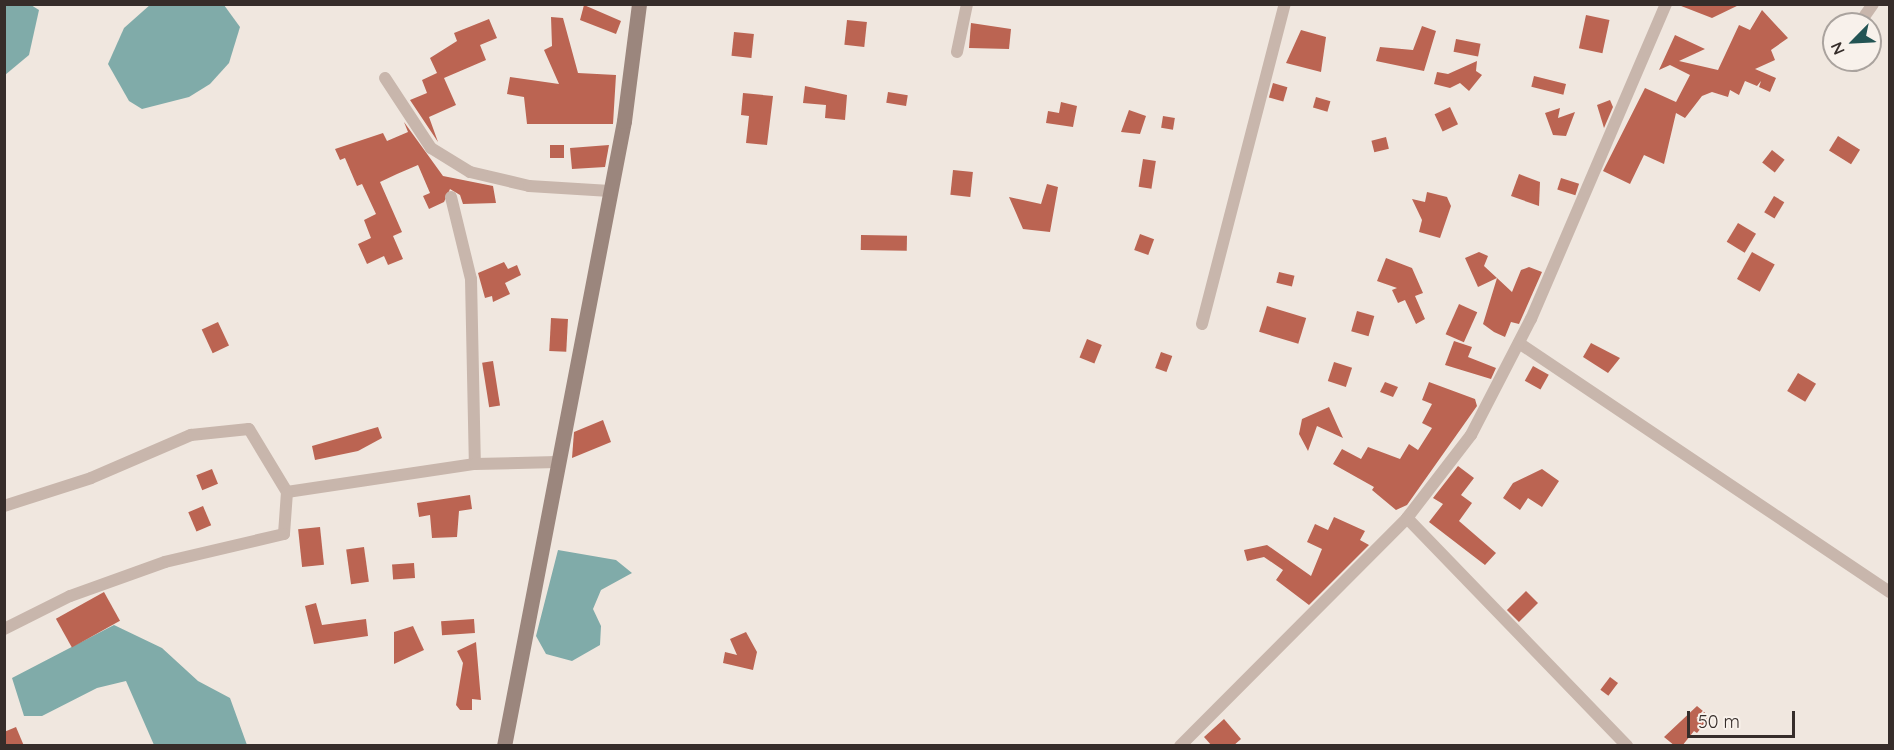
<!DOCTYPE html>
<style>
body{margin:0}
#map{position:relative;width:1894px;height:750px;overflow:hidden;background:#f0e7df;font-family:Quicksand,sans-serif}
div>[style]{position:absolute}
.water>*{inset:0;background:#80aba9}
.building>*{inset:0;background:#bb6452;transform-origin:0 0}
.street>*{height:12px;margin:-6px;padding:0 6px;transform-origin:6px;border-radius:6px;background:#c8b6ac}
.secondary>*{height:15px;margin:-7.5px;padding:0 7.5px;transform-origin:7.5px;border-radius:7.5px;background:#9b867d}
span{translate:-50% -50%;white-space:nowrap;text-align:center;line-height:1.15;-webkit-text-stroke:6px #f8f1eb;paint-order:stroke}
.frame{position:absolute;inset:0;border:6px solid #362d2a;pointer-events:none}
.north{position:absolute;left:1822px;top:12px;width:60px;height:60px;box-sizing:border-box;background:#f8f1eb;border:2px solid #aaa39e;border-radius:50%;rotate:246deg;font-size:16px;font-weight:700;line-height:24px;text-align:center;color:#362d2a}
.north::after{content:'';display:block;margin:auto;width:21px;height:27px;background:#235454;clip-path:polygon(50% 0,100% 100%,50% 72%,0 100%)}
.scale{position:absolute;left:1687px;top:711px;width:108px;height:27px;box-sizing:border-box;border:3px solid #362d2a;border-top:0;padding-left:8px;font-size:18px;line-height:21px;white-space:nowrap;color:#362d2a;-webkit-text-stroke:4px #f8f1eb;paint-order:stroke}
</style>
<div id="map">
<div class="water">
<i style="clip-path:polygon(5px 4px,31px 5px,39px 10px,29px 55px,5px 75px)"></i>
<i style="clip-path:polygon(151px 4px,224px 5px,240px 27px,229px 63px,210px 84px,189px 97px,142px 109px,129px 101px,108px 64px,124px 28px)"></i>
<i style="clip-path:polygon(558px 550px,616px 560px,632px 573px,601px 590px,593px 609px,601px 626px,600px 645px,572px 661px,546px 654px,536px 636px)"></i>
<i style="clip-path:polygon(114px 625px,162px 648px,198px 681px,230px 698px,247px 745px,154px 745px,126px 681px,97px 688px,42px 716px,24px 716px,12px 678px)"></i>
</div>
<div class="building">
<i style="clip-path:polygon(1676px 4px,1741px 4px,1712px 18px)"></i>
<i style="clip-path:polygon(584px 5px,621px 21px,616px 34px,580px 20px)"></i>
<i style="clip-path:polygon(1762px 10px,1788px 38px,1771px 50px,1775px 60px,1755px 69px,1776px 78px,1770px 92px,1759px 87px,1761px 81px,1757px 86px,1745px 81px,1739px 95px,1730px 90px,1728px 97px,1712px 92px,1702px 96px,1685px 118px,1676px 113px,1664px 164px,1644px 155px,1630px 184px,1603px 171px,1645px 88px,1676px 102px,1690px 75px,1670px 65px,1659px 70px,1675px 35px,1705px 49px,1679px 61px,1718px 70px,1739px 25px,1750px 30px)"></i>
<i style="left:1586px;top:15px;width:24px;height:34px;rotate:12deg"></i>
<i style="clip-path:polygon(551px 17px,563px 18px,578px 73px,616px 75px,613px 124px,527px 124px,524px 97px,507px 94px,510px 77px,559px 84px,544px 50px,552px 46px)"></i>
<i style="clip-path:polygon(489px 19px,497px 38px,480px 45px,486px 60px,444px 78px,456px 105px,429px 117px,438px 142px,410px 100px,427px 93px,422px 80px,437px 73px,430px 58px,457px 41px,454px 33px)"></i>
<i style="left:847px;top:20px;width:20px;height:25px;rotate:6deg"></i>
<i style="clip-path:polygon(971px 23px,1011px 29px,1009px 49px,969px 48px)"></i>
<i style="clip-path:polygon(1422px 26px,1436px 31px,1424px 71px,1376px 61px,1380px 47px,1413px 50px)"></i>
<i style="clip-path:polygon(1301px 30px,1326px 37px,1321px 72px,1286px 63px)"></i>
<i style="left:734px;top:32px;width:20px;height:24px;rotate:6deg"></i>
<i style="left:1456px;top:39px;width:25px;height:13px;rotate:11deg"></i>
<i style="clip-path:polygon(1477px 61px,1476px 71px,1482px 75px,1469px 91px,1460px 83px,1450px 88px,1434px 84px,1437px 72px,1448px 74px)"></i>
<i style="left:1534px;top:76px;width:33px;height:11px;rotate:14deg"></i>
<i style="left:1273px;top:83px;width:15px;height:15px;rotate:16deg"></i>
<i style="clip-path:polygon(805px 86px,847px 95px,845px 120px,825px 118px,826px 105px,803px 103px)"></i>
<i style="left:888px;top:92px;width:20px;height:11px;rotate:9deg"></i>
<i style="clip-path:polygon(743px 93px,773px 96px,767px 145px,746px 143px,749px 116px,741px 115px)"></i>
<i style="left:1316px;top:97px;width:15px;height:11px;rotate:16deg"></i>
<i style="clip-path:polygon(1610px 100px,1613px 107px,1604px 128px,1597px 105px)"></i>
<i style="clip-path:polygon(1061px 102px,1077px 106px,1073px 127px,1046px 123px,1048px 111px,1059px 113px)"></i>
<i style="left:1450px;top:107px;width:19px;height:17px;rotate:65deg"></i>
<i style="clip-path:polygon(1560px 108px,1558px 118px,1575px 112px,1566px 136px,1553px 135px,1545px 113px)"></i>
<i style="clip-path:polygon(1129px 110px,1146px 116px,1140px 134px,1121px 132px)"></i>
<i style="left:1163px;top:116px;width:12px;height:12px;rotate:9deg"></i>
<i style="clip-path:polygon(404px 122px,443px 176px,493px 186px,496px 203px,463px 204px,460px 195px,450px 189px,444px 202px,429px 209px,423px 196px,430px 193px,418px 165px,397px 174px,380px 182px,402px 232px,393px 236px,403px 259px,388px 265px,384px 256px,367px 264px,358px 244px,371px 238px,364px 220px,376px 214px,362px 184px,357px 186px,345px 158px,340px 160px,335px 149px,383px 133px,387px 141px,408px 132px)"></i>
<i style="left:1838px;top:136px;width:26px;height:17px;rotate:32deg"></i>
<i style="left:1386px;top:137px;width:12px;height:15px;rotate:76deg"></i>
<i style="left:550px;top:145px;width:14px;height:13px"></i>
<i style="clip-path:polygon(609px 145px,605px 167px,572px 169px,570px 148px)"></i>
<i style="left:1772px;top:150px;width:16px;height:16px;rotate:38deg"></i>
<i style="left:1143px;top:159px;width:13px;height:28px;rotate:9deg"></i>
<i style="left:953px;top:170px;width:20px;height:25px;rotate:6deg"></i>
<i style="clip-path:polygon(1519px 174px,1540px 182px,1539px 206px,1511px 196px)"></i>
<i style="left:1561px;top:178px;width:19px;height:12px;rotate:18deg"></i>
<i style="clip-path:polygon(1047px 184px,1058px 187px,1050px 232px,1023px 229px,1009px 197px,1041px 204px)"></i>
<i style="clip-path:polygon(1427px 192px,1447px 197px,1451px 206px,1440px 238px,1419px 232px,1422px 220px,1412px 199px,1425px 202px)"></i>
<i style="left:1774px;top:196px;width:12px;height:19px;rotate:31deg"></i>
<i style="left:1738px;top:223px;width:21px;height:22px;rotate:31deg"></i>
<i style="left:1140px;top:234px;width:15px;height:17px;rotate:20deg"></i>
<i style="left:861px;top:235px;width:46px;height:15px;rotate:1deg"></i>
<i style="clip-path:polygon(1479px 252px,1488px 256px,1484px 266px,1497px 278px,1478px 287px,1465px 258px)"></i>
<i style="left:1752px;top:252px;width:26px;height:31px;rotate:29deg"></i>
<i style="clip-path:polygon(1386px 258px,1412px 268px,1423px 293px,1415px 296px,1425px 319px,1416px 324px,1405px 300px,1398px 303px,1392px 290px,1397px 288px,1377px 281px)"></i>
<i style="clip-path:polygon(504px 262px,508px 269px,517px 265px,521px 275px,505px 283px,510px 294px,493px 302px,492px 296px,485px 298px,478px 273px)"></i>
<i style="clip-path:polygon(1529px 267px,1542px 272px,1519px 324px,1511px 322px,1505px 337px,1494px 332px,1483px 324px,1497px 278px,1512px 292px,1521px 270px)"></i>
<i style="left:1279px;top:272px;width:16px;height:11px;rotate:14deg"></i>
<i style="left:1459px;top:304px;width:20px;height:33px;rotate:24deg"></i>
<i style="left:1267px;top:306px;width:41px;height:27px;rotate:17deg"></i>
<i style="left:1357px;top:311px;width:18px;height:21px;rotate:16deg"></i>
<i style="left:551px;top:318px;width:17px;height:33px;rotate:3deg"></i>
<i style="left:218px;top:322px;width:26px;height:18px;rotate:65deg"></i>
<i style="left:1087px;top:339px;width:16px;height:20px;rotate:22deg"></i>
<i style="clip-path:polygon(1454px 341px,1472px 347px,1468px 357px,1496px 368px,1491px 379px,1445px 365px)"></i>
<i style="clip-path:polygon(1591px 343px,1620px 358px,1608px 373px,1583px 357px)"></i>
<i style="left:1161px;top:352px;width:12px;height:17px;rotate:20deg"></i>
<i style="left:493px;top:361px;width:45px;height:11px;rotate:81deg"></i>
<i style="left:1334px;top:362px;width:19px;height:20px;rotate:18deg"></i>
<i style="left:1533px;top:366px;width:18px;height:17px;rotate:29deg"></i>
<i style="left:1798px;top:373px;width:21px;height:21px;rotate:31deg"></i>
<i style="clip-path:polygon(1385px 382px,1398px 387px,1393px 397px,1380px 392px)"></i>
<i style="clip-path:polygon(1429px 382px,1475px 399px,1477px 406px,1407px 505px,1396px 510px,1372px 490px,1374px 487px,1333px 464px,1342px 449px,1361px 459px,1368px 447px,1400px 459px,1409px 444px,1418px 450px,1432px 428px,1422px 423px,1432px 404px,1422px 400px)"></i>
<i style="clip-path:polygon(1329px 407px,1343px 438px,1317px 426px,1308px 451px,1299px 434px,1302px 419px)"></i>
<i style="clip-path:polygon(603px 420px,611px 442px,572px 458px,574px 432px)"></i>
<i style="clip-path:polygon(378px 427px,382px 438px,358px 451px,315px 460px,312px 446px)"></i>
<i style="clip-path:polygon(1458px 466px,1474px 478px,1461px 495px,1472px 503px,1459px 521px,1496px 553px,1485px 565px,1429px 522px,1443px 504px,1433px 498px)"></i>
<i style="left:212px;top:469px;width:16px;height:17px;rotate:68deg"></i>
<i style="clip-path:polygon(1542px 469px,1559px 481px,1542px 507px,1528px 498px,1520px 510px,1503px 498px,1513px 483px)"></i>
<i style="clip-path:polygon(470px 495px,472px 509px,459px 511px,457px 537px,432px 538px,430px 515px,419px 517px,417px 503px)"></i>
<i style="left:203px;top:506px;width:21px;height:16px;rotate:67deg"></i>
<i style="clip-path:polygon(1334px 517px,1365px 531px,1360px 540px,1369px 545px,1309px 605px,1276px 580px,1283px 570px,1264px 557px,1247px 561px,1244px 550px,1267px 545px,1311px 576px,1322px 549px,1307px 542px,1315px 524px,1328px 530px)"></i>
<i style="left:320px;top:527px;width:38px;height:22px;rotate:84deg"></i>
<i style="left:364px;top:547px;width:35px;height:18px;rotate:82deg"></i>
<i style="left:414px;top:563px;width:15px;height:22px;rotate:86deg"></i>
<i style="left:1526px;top:591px;width:17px;height:27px;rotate:45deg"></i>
<i style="left:104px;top:592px;width:33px;height:55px;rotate:61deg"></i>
<i style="clip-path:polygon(316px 603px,322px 625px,366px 619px,368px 636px,314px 644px,305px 606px)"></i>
<i style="left:474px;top:619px;width:14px;height:33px;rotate:86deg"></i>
<i style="clip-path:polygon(413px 626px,424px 650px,394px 664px,394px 632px)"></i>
<i style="clip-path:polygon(746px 632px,757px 652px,753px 670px,723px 663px,725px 652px,737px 655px,730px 639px)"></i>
<i style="clip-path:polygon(476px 642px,481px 700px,472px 699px,472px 710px,460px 710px,456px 705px,463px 663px,457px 651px)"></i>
<i style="left:1610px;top:677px;width:10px;height:16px;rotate:37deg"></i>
<i style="clip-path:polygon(1697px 706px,1710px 717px,1697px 733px,1694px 731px,1682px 746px,1675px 746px,1664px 737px)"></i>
<i style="clip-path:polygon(1224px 719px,1241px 739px,1233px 746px,1212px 746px,1204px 737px)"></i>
<i style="clip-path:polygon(16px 727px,24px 746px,4px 746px,4px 732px)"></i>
</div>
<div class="street">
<i style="left:1859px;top:24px;width:24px;rotate:-55deg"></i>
<i style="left:957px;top:52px;width:49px;rotate:-78.2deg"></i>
<i style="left:385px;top:78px;width:84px;rotate:56.7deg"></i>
<i style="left:431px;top:148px;width:46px;rotate:31.6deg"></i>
<i style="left:470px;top:172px;width:61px;rotate:13.3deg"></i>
<i style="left:529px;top:186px;width:81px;rotate:3.5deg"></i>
<i style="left:451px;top:197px;width:84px;rotate:76.3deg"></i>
<i style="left:471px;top:279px;width:185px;rotate:88.8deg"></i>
<i style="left:1202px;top:324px;width:331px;rotate:-75.5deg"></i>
<i style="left:1519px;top:343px;width:447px;rotate:33.9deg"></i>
<i style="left:287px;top:492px;width:190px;rotate:-8.5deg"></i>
<i style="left:475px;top:464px;width:82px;rotate:-1.4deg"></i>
<i style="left:4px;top:506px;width:91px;rotate:-17.8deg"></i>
<i style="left:91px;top:478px;width:109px;rotate:-23.3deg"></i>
<i style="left:191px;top:435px;width:58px;rotate:-5.9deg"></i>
<i style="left:249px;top:429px;width:74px;rotate:58.9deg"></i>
<i style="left:287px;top:492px;width:42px;rotate:94.1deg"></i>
<i style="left:284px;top:534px;width:122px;rotate:166.8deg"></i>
<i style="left:165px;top:562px;width:101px;rotate:160.3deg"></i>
<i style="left:70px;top:596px;width:74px;rotate:153.4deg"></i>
<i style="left:1407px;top:518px;width:317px;rotate:46deg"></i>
<i style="left:1180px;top:746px;width:322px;rotate:-45.1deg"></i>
<i style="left:1407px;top:518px;width:105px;rotate:-52.4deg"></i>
<i style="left:1471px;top:435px;width:131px;rotate:-62.7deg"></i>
<i style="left:1531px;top:319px;width:343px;rotate:-66.8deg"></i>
</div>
<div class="secondary">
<i style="left:504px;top:746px;width:636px;rotate:-79.13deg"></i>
<i style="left:624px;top:121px;width:118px;rotate:-82.7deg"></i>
</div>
<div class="frame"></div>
<div class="north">N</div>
<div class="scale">50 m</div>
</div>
